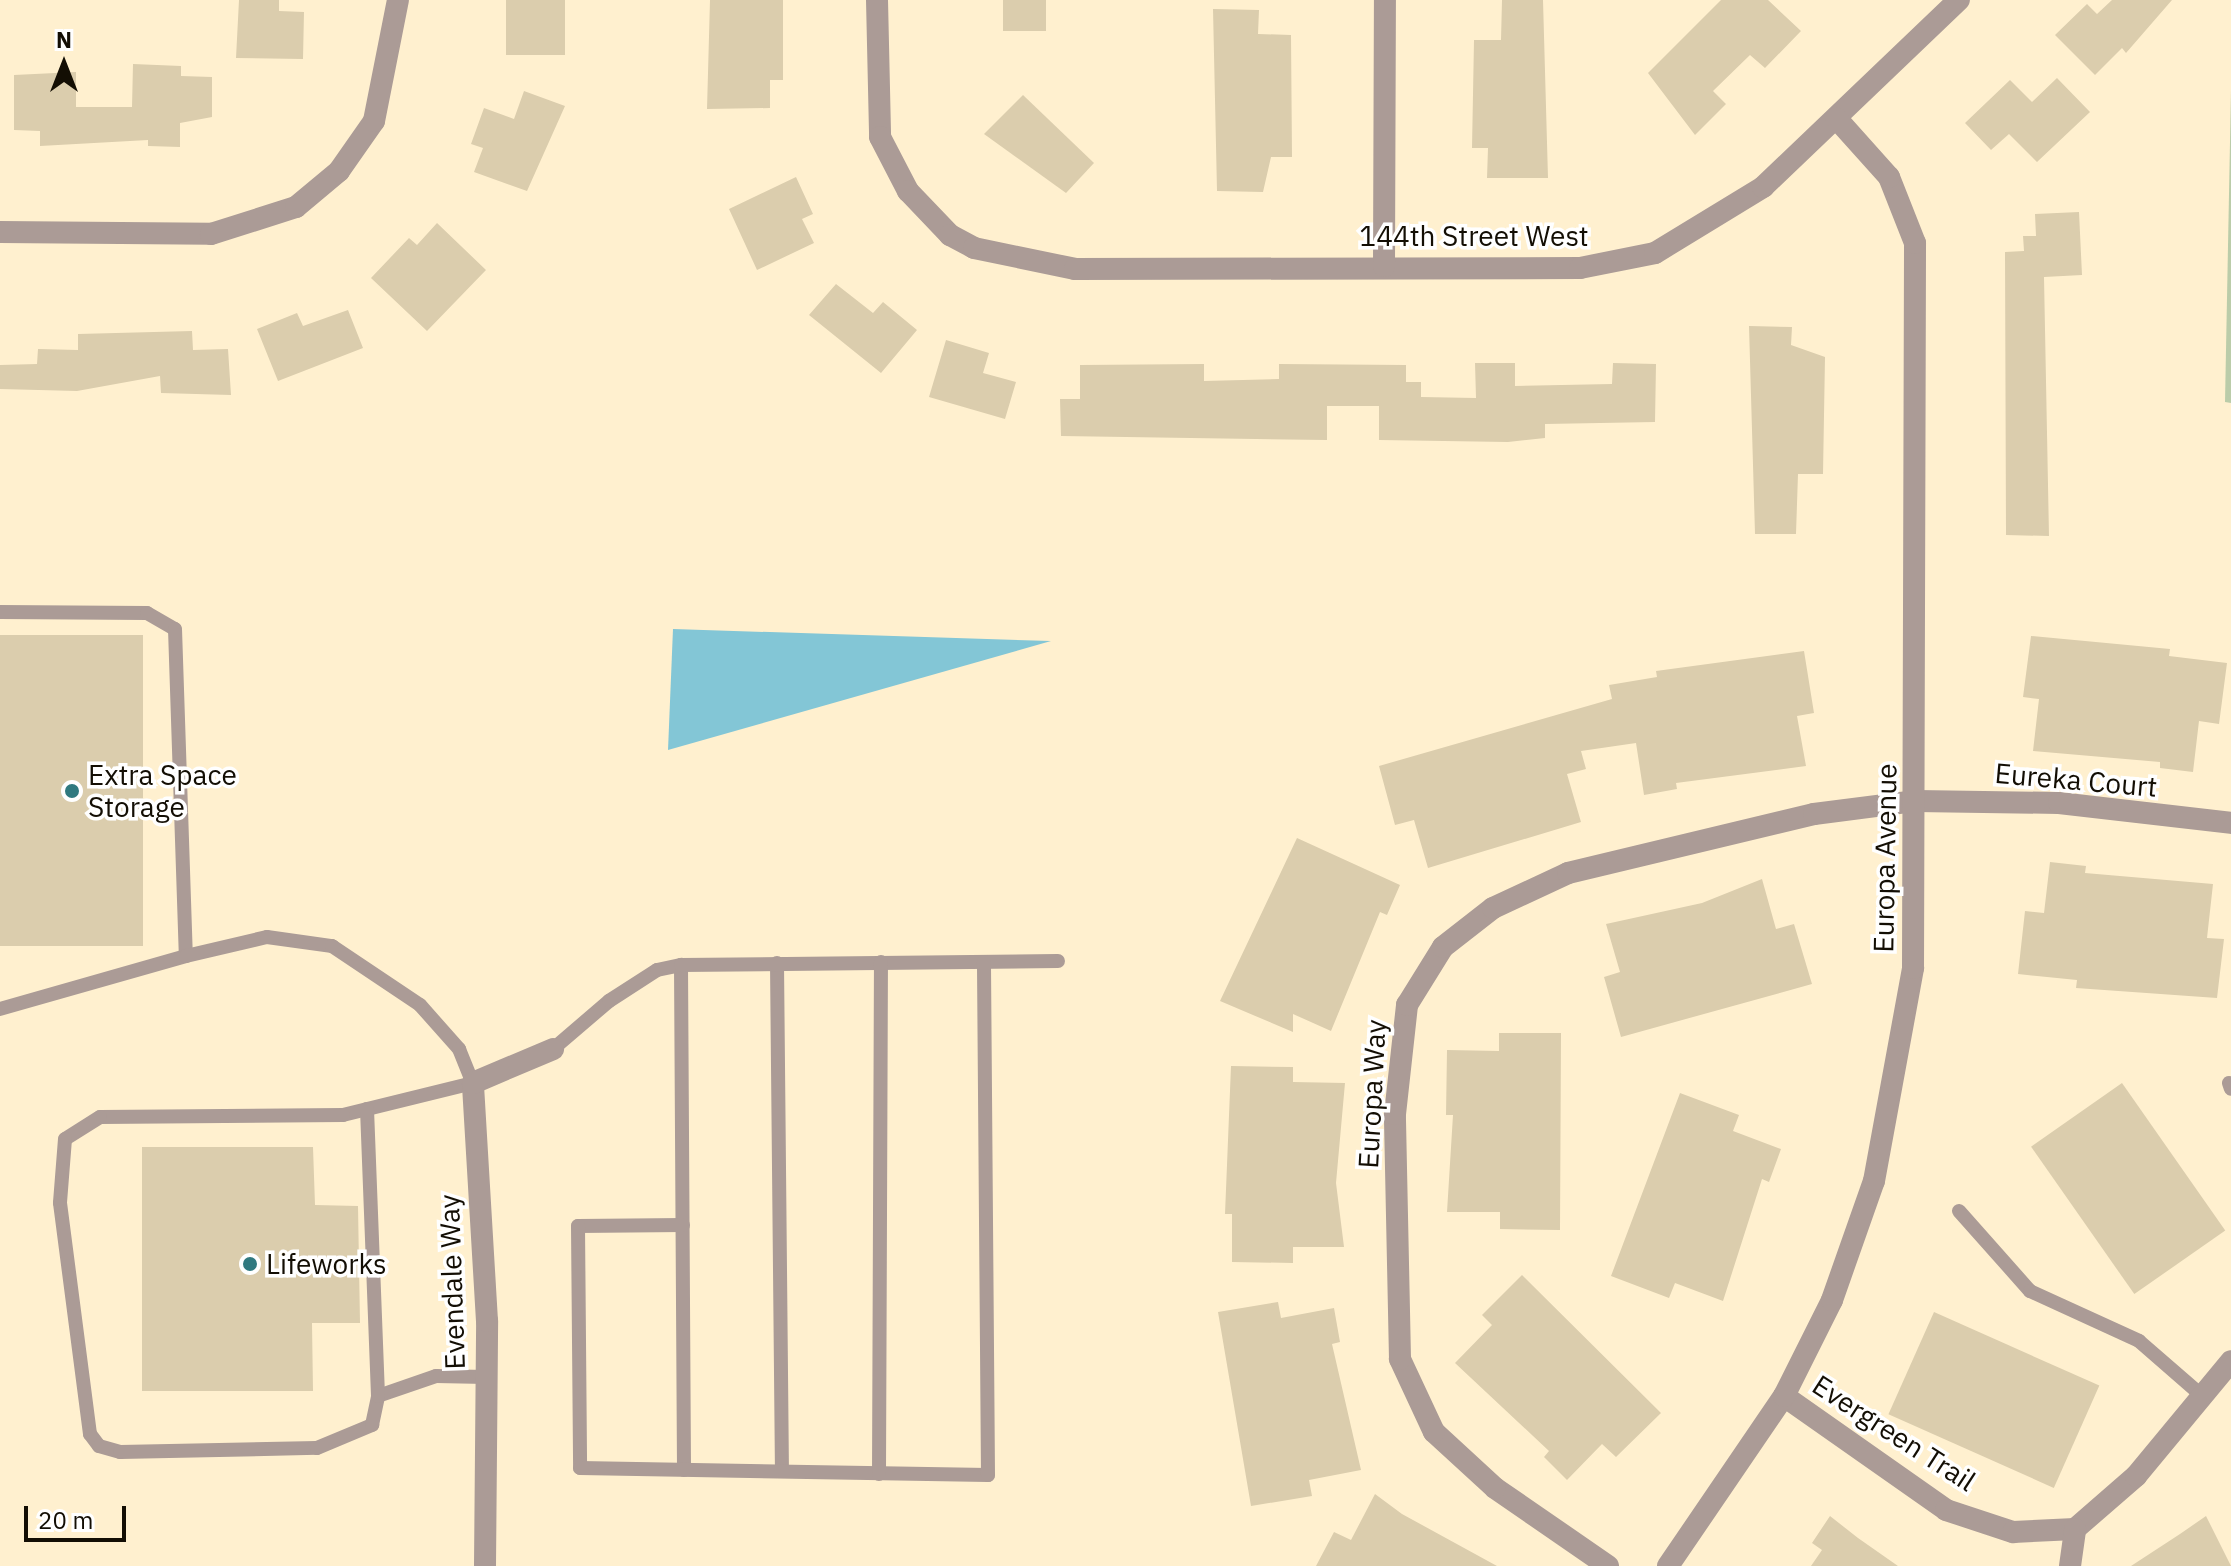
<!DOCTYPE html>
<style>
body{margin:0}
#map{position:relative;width:2231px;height:1566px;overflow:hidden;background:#fff0cf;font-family:"IBM Plex Sans",sans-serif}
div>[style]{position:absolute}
.green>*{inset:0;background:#bbcca9}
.water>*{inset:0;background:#83c6d6}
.building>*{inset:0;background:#dbcdad;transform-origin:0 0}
.service>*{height:14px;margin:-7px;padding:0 7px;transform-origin:7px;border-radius:7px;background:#ab9b96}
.minor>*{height:22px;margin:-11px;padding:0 11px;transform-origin:11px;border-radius:11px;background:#ab9b96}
.dots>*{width:22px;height:22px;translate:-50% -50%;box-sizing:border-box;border:4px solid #fff;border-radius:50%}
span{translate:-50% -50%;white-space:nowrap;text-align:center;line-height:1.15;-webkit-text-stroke:7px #fff;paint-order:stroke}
.street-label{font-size:28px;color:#130e04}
.poi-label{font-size:28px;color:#130e04}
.left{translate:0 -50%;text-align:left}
.north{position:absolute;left:24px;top:24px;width:80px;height:80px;-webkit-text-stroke:6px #fff;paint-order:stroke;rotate:0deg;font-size:22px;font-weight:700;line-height:32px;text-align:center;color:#130e04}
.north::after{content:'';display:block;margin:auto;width:28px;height:36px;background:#130e04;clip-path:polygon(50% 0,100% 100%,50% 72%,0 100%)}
.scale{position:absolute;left:24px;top:1506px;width:102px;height:36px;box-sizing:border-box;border:4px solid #130e04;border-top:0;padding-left:10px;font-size:24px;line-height:28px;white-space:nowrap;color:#130e04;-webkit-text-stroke:6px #fff;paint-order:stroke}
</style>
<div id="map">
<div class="green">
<i style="clip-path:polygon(2231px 90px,2231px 403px,2225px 402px)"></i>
</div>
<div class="water">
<i style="clip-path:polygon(673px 629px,1051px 641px,668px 750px)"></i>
</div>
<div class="building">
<i style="clip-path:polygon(239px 0,279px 0,279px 11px,304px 12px,303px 59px,236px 58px)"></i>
<i style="left:506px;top:0;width:59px;height:55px"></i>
<i style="clip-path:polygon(710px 0,783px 0,783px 80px,770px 80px,770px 108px,707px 109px)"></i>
<i style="left:1003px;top:0;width:43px;height:31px"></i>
<i style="clip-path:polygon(1502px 0,1543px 0,1548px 178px,1487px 178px,1488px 148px,1472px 148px,1474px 40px,1501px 40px)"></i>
<i style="clip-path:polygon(1721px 0,1768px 0,1801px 31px,1765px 68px,1750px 55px,1713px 91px,1726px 104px,1695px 135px,1648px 73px)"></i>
<i style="clip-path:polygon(2112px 0,2172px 0,2126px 53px,2122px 48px,2095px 75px,2055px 35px,2087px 4px,2097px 14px)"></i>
<i style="clip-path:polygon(1213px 9px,1259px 10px,1258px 34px,1291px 35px,1292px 157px,1271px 157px,1263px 192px,1217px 191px)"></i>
<i style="clip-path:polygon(133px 64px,181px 66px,181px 76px,212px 77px,212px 117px,180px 123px,180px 147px,148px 146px,148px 140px,40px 146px,40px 131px,14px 130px,14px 75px,76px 72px,76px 107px,132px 107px)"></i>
<i style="clip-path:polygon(2057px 78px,2090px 112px,2037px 162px,2009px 134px,1991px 150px,1965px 123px,2010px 80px,2032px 102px)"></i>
<i style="clip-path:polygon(524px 91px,565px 106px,527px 191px,474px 172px,483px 148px,471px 144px,484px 108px,514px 119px)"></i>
<i style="clip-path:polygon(1023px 95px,1094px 163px,1066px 193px,984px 134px)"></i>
<i style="clip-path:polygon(796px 177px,813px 214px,802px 219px,814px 243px,757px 270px,729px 209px)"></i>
<i style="clip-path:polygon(2079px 212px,2082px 275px,2044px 277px,2049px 536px,2006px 535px,2005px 252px,2024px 251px,2023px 236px,2036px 236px,2035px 214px)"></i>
<i style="clip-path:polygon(437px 223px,486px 270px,427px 331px,371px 278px,409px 238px,417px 245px)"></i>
<i style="clip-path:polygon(836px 284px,873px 313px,883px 302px,917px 330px,881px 373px,809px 315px)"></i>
<i style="clip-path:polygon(348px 310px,363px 348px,278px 381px,257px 329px,297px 313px,303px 326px)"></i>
<i style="clip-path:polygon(1749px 326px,1792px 327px,1791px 345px,1825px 357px,1823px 474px,1798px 474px,1796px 534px,1755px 534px)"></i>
<i style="clip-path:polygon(192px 331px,193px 350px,228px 349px,231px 395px,161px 393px,160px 376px,77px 391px,0 389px,0 365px,37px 364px,38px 349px,78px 350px,78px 334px)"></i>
<i style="clip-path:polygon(946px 340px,989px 353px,983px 373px,1016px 382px,1005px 419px,929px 397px)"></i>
<i style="clip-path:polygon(1475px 363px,1515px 363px,1515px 386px,1612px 384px,1613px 363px,1656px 364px,1655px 422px,1545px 424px,1545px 438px,1508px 442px,1379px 440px,1379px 406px,1327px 406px,1327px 440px,1061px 436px,1060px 399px,1080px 399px,1080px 365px,1204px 364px,1204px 381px,1279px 379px,1279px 364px,1406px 365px,1406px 382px,1421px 382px,1421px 397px,1476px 398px)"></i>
<i style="left:0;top:635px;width:143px;height:311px"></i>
<i style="clip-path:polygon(2031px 636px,2170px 649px,2169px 656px,2227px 663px,2219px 724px,2199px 721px,2193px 772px,2160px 768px,2160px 762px,2033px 751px,2039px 699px,2023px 697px)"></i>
<i style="clip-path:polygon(1804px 651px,1814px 713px,1797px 716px,1806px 766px,1676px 783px,1677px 789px,1644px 795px,1636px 743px,1581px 751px,1586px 769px,1567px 774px,1581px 822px,1428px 868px,1414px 820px,1395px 825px,1379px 766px,1612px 699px,1609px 685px,1657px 677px,1656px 671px)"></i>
<i style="clip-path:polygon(1297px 838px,1400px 885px,1387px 915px,1380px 912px,1331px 1031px,1293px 1014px,1293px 1032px,1220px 1001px)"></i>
<i style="clip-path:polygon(2050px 862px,2086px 866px,2085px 873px,2213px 884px,2207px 938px,2224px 939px,2217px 998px,2076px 988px,2077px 980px,2018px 974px,2025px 911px,2044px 913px)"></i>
<i style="clip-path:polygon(1762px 879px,1776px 929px,1794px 924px,1812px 984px,1621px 1037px,1604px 977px,1620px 972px,1606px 924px,1702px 903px)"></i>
<i style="clip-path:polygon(1499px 1033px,1561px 1033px,1560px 1230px,1500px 1229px,1500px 1212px,1447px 1212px,1453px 1115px,1446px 1115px,1447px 1050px,1499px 1051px)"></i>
<i style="clip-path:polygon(1231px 1066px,1293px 1067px,1293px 1082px,1345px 1083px,1336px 1183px,1344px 1247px,1293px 1247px,1293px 1263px,1232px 1262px,1232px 1214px,1225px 1214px)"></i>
<i style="left:2122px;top:1083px;width:180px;height:111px;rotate:55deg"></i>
<i style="clip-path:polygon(1680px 1093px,1739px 1115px,1733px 1131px,1781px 1149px,1769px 1182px,1762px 1179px,1723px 1301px,1675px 1283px,1669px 1298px,1611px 1276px)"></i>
<i style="clip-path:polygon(142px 1147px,313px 1147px,315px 1205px,358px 1206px,360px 1323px,312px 1323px,313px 1391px,142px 1391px)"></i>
<i style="clip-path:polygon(1522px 1275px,1661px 1413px,1616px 1457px,1602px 1444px,1567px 1480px,1544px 1457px,1549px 1451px,1455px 1363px,1492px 1325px,1482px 1315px)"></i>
<i style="clip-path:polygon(1278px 1302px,1281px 1318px,1334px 1308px,1340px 1342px,1332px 1344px,1361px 1470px,1309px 1480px,1312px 1496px,1251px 1506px,1218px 1312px)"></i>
<i style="left:1934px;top:1312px;width:181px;height:112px;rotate:24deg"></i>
<i style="clip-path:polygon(1375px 1494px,1402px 1514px,1497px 1566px,1316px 1566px,1334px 1532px,1351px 1540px)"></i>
<i style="clip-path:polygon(1830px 1516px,1858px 1538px,1898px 1566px,1811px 1566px,1822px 1550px,1812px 1543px)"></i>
<i style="clip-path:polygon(2206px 1516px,2231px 1566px,2131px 1566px,2180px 1534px)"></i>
</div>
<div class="service">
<i style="left:0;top:612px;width:147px;rotate:0.4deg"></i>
<i style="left:147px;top:613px;width:32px;rotate:30deg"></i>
<i style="left:175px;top:629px;width:327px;rotate:88.1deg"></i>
<i style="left:186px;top:956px;width:193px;rotate:164.1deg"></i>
<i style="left:186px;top:956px;width:83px;rotate:-13.2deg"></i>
<i style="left:267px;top:937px;width:66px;rotate:7.9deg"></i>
<i style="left:332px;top:946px;width:106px;rotate:33.8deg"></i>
<i style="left:420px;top:1005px;width:59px;rotate:48.4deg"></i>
<i style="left:459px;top:1049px;width:37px;rotate:68deg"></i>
<i style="left:473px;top:1083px;width:134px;rotate:166.2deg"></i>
<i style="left:343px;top:1115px;width:243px;rotate:179.5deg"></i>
<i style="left:100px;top:1117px;width:41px;rotate:147.8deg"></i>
<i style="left:65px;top:1139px;width:64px;rotate:94.5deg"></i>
<i style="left:60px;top:1203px;width:233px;rotate:82.6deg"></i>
<i style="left:90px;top:1434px;width:15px;rotate:53deg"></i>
<i style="left:99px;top:1446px;width:22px;rotate:16deg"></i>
<i style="left:120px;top:1452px;width:197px;rotate:-1.2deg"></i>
<i style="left:317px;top:1448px;width:60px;rotate:-22.7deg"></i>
<i style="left:372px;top:1425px;width:30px;rotate:-78deg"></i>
<i style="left:378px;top:1396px;width:61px;rotate:-19deg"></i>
<i style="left:436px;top:1376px;width:50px;rotate:1.1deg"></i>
<i style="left:777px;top:963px;width:508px;rotate:89.44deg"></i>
<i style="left:681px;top:965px;width:505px;rotate:89.66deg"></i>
<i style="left:553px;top:1049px;width:74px;rotate:-40.6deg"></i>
<i style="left:609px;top:1001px;width:57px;rotate:-32.9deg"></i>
<i style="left:657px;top:970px;width:25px;rotate:-12deg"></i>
<i style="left:681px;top:965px;width:377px;rotate:-0.6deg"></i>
<i style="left:2229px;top:1083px;width:6px;rotate:72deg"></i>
<i style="left:367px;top:1109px;width:287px;rotate:87.8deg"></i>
<i style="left:1959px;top:1211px;width:107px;rotate:48.4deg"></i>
<i style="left:2030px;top:1291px;width:120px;rotate:24.6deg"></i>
<i style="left:2139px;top:1341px;width:81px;rotate:41deg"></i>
<i style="left:683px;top:1225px;width:105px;rotate:179.5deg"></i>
<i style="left:578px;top:1226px;width:242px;rotate:89.5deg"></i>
<i style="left:580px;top:1468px;width:408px;rotate:1deg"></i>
<i style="left:988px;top:1475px;width:513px;rotate:-90.45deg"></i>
<i style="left:879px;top:1474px;width:512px;rotate:-89.78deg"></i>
</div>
<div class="minor">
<i style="left:877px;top:0;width:137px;rotate:88.7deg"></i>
<i style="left:880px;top:137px;width:61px;rotate:62.6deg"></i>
<i style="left:908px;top:191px;width:61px;rotate:46.3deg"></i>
<i style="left:950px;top:235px;width:27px;rotate:28deg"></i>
<i style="left:974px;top:248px;width:103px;rotate:11.7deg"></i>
<i style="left:1075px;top:269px;width:505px;rotate:-0.11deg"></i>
<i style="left:1580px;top:268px;width:76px;rotate:-11.3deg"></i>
<i style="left:1655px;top:253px;width:127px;rotate:-31.4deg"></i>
<i style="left:1763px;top:187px;width:271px;rotate:-43.7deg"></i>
<i style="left:0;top:232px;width:211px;rotate:0.5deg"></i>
<i style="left:211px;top:234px;width:89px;rotate:-17.6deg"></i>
<i style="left:296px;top:207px;width:56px;rotate:-39.9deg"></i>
<i style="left:339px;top:171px;width:61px;rotate:-55deg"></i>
<i style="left:374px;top:121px;width:123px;rotate:-78.8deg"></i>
<i style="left:1384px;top:266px;width:266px;rotate:-89.8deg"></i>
<i style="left:1784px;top:1396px;width:198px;rotate:35.1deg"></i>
<i style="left:1946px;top:1510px;width:71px;rotate:18.2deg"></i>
<i style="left:2013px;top:1532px;width:62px;rotate:-2.8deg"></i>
<i style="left:2075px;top:1529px;width:81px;rotate:-41deg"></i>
<i style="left:2136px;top:1476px;width:149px;rotate:-50.4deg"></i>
<i style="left:485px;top:1566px;width:245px;rotate:-89.5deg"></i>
<i style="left:487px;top:1321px;width:238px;rotate:-93.4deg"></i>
<i style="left:473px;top:1083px;width:87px;rotate:-23deg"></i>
<i style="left:1608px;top:1566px;width:137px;rotate:-145.4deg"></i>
<i style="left:1495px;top:1488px;width:83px;rotate:-137.4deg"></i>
<i style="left:1434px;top:1432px;width:81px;rotate:-115deg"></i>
<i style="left:1400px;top:1359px;width:245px;rotate:-91.2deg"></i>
<i style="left:1395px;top:1114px;width:110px;rotate:-83.7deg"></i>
<i style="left:1407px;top:1005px;width:68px;rotate:-58.2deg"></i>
<i style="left:1443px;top:947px;width:63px;rotate:-38deg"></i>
<i style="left:1493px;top:908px;width:83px;rotate:-25deg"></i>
<i style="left:1568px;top:873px;width:253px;rotate:-13.5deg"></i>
<i style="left:1814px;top:814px;width:103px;rotate:-7.3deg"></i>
<i style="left:1916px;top:801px;width:143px;rotate:0.8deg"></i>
<i style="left:2059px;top:803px;width:173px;rotate:6.6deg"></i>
<i style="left:1668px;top:1566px;width:206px;rotate:-55.7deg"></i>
<i style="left:1784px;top:1396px;width:107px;rotate:-63.4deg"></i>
<i style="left:1832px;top:1300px;width:126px;rotate:-70.6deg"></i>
<i style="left:1874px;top:1181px;width:217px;rotate:-79.6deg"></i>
<i style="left:1913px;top:968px;width:725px;rotate:-89.84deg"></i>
<i style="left:1915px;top:243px;width:71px;rotate:-111.5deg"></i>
<i style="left:1889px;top:177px;width:79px;rotate:-131.9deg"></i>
<i style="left:2070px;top:1566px;width:37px;rotate:-82deg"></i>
</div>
<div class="dots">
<i style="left:72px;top:791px;background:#30797f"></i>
<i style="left:250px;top:1264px;background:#30797f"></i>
</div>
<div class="street-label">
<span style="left:1474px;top:236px">144th Street West</span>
<span style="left:2076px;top:780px;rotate:5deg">Eureka Court</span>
<span style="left:1885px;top:858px;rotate:-89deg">Europa Avenue</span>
<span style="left:1372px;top:1094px;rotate:-87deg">Europa Way</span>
<span style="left:452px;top:1282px;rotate:-92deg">Evendale Way</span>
<span style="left:1894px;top:1433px;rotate:33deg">Evergreen Trail</span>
</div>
<div class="poi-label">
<span class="left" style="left:88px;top:791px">Extra Space<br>Storage</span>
<span class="left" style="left:266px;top:1264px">Lifeworks</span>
</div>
<div class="north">N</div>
<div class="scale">20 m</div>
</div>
